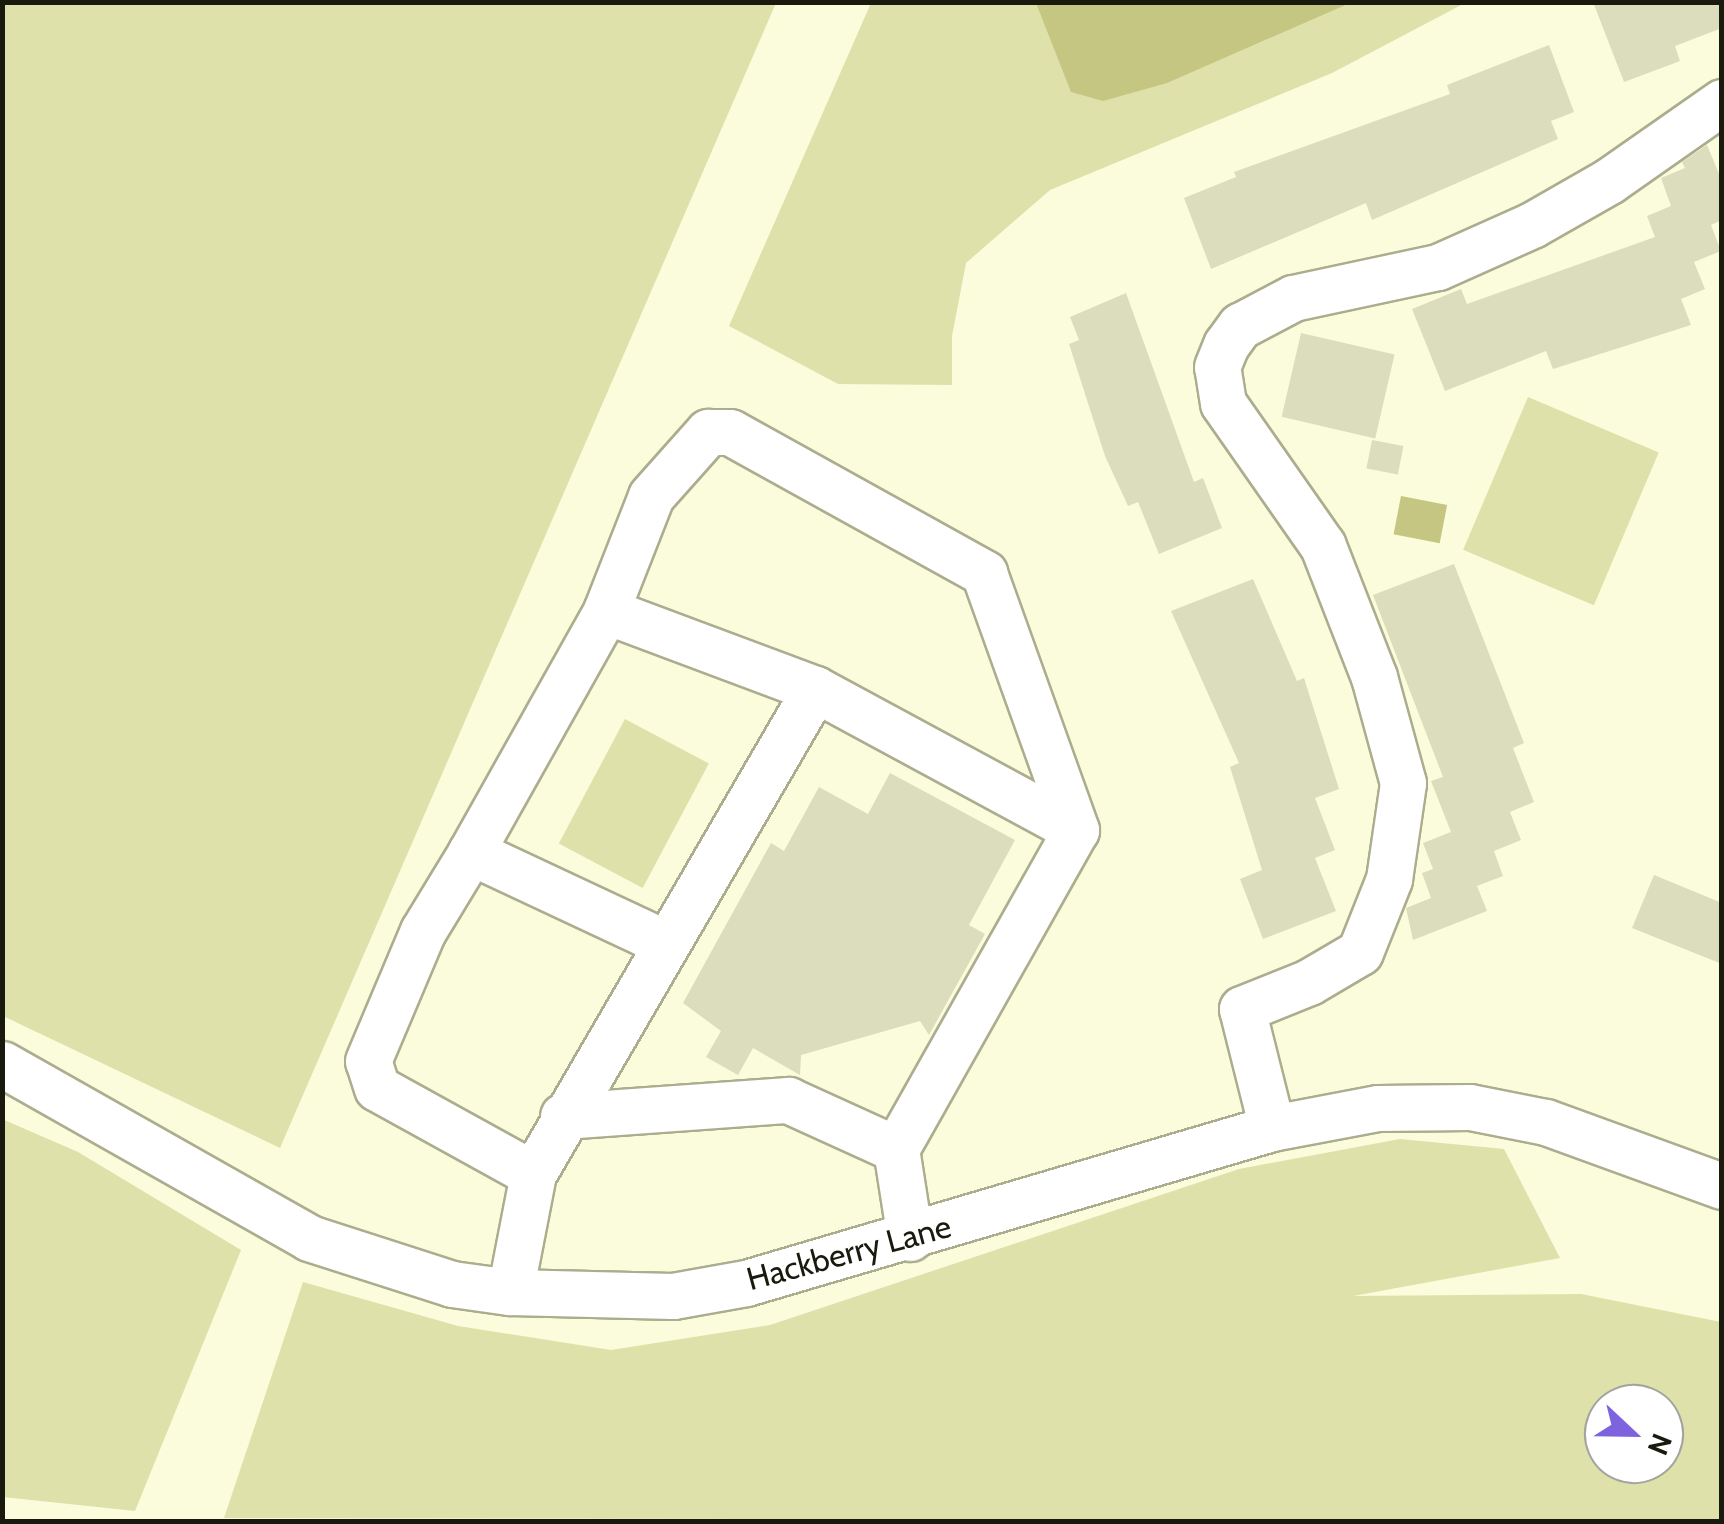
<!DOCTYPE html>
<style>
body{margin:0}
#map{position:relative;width:1724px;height:1524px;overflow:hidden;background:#fafcdb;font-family:Cabin,sans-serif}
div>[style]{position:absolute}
.green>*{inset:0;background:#dfe1aa;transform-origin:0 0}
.water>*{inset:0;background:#c5c682;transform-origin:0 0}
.building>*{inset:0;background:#dbddbd;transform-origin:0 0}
.roads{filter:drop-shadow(2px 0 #acad8e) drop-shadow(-2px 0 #acad8e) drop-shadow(0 2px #acad8e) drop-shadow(0 -2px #acad8e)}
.minor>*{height:45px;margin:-22.5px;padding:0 22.5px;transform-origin:22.5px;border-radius:22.5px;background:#fff}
span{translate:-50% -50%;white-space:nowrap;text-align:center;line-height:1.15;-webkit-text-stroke:8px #fff;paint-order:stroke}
.street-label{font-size:32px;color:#19190e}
.frame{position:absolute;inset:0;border:5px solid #19190e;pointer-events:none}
.north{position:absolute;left:1584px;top:1384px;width:100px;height:100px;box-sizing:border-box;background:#fff;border:2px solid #a3a39f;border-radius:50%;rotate:112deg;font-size:28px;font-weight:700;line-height:40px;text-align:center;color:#19190e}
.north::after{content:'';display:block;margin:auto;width:35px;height:45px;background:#7d63de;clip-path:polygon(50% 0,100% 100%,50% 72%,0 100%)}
</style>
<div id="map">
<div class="green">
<i style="clip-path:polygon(3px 2px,776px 3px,280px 1148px,3px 1016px)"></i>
<i style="clip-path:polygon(871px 3px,1465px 3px,1332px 73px,1050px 190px,966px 263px,952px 336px,952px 385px,838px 384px,729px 326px)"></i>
<i style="left:1528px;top:397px;width:142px;height:166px;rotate:23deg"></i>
<i style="left:625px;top:719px;width:95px;height:141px;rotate:28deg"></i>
<i style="clip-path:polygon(2px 1119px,78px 1152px,241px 1250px,135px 1511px,3px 1497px)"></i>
<i style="clip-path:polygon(evenodd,1400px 1139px,1504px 1149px,1560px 1258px,1353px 1296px,1581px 1294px,1721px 1322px,1721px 1521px,224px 1518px,303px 1282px,458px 1326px,611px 1350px,770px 1325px,1239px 1169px,1400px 1139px,1664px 1404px,1664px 1464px,1604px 1464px,1604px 1404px,1664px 1404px)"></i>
</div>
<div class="water">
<i style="clip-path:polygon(1036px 3px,1350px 3px,1167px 83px,1103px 101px,1071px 92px)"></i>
<i style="left:1401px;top:496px;width:47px;height:39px;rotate:11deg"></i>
</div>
<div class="building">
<i style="clip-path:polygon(1593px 2px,1722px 2px,1722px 28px,1675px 46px,1680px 61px,1624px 82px)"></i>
<i style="clip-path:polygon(1549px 45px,1574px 112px,1551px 121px,1558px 139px,1372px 220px,1366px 203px,1211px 269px,1184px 198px,1236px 177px,1234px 172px,1450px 94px,1447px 85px)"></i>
<i style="clip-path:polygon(1707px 145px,1722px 181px,1722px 220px,1711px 225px,1721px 251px,1694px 262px,1705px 289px,1681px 299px,1691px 325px,1553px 369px,1546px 351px,1445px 391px,1412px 309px,1461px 289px,1467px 304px,1655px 237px,1647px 216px,1671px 206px,1661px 178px,1685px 168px,1682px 162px)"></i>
<i style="clip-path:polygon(1126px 293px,1194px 482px,1203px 478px,1222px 528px,1159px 554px,1138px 502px,1128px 506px,1105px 456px,1069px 344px,1079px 340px,1070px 317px)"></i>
<i style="left:1301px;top:333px;width:96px;height:86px;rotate:13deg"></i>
<i style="left:1372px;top:440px;width:32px;height:29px;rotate:11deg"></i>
<i style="clip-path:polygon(1454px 564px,1524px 743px,1513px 748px,1534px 802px,1510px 812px,1521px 840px,1494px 851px,1503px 876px,1477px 886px,1487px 911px,1413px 940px,1406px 908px,1431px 898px,1422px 873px,1433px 869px,1423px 843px,1451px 832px,1431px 781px,1443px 777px,1373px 595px)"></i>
<i style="clip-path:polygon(1253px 579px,1297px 681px,1304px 678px,1339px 789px,1315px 798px,1335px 850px,1315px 858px,1336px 911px,1263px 939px,1240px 879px,1262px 870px,1230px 767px,1239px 763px,1171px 611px)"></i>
<i style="clip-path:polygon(890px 773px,1015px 840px,969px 925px,985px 934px,929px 1035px,920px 1021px,801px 1055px,800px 1075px,753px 1048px,738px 1075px,706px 1057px,721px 1031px,683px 1003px,771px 843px,784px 851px,819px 787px,868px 814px)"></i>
<i style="clip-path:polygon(1654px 875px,1722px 903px,1722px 964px,1632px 928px)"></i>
</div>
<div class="roads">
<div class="minor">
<i style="left:708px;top:432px;width:22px"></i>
<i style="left:730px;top:432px;width:291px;rotate:29deg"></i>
<i style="left:984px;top:573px;width:273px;rotate:70.3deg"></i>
<i style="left:1076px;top:830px;width:297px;rotate:-151.6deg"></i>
<i style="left:815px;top:689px;width:223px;rotate:-159.5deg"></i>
<i style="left:606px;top:611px;width:123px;rotate:-68.6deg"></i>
<i style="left:651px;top:496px;width:86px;rotate:-48.3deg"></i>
<i style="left:471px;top:852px;width:276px;rotate:-60.7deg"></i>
<i style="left:2px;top:1064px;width:353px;rotate:29.5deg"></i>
<i style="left:309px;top:1238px;width:150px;rotate:17.8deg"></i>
<i style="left:452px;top:1284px;width:59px;rotate:7.9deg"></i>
<i style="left:510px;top:1292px;width:163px;rotate:1.4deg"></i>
<i style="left:673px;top:1296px;width:74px;rotate:-10.1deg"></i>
<i style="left:746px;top:1283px;width:548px;rotate:-16.42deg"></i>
<i style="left:1272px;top:1128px;width:108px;rotate:-10.7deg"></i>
<i style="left:1378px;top:1108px;width:92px;rotate:-0.6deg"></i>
<i style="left:1470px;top:1107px;width:77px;rotate:11.2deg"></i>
<i style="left:1546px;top:1122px;width:187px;rotate:20deg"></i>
<i style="left:563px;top:1116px;width:226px;rotate:-4.1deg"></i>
<i style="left:788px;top:1100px;width:119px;rotate:24.4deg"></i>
<i style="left:1272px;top:1128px;width:123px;rotate:-104.1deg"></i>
<i style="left:1242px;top:1009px;width:72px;rotate:-21.9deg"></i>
<i style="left:1309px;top:982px;width:59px;rotate:-30.5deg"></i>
<i style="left:1360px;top:952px;width:79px;rotate:-68.3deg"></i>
<i style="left:1389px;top:879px;width:97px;rotate:-81.7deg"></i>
<i style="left:1403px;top:783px;width:110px;rotate:-105.3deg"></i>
<i style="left:1374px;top:677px;width:141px;rotate:-111.3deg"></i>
<i style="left:1323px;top:546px;width:174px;rotate:-125deg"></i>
<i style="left:1223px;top:403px;width:36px;rotate:-99deg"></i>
<i style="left:1217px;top:367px;width:24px;rotate:-68deg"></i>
<i style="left:1226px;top:345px;width:24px;rotate:-54deg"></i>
<i style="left:1240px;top:326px;width:60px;rotate:-27.8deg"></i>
<i style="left:1293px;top:298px;width:148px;rotate:-12.1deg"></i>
<i style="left:1438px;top:267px;width:103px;rotate:-24.1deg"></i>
<i style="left:1532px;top:225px;width:89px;rotate:-29.7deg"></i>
<i style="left:1609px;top:181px;width:138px;rotate:-35deg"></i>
<i style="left:533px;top:1174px;width:178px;rotate:-151.1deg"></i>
<i style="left:377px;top:1088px;width:28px;rotate:-108deg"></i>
<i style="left:368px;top:1061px;width:141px;rotate:-67.1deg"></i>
<i style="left:423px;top:931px;width:92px;rotate:-58.7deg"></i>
<i style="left:471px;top:852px;width:212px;rotate:25.1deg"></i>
<i style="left:910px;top:1238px;width:90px;rotate:-98.9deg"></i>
<i style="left:896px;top:1149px;width:366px;rotate:-60.6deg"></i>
<i style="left:510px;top:1292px;width:120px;rotate:-79deg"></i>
<i style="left:533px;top:1174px;width:561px;rotate:-59.82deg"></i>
</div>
</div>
<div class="street-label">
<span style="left:849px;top:1253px;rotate:-15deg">Hackberry Lane</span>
</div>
<div class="frame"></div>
<div class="north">N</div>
</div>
